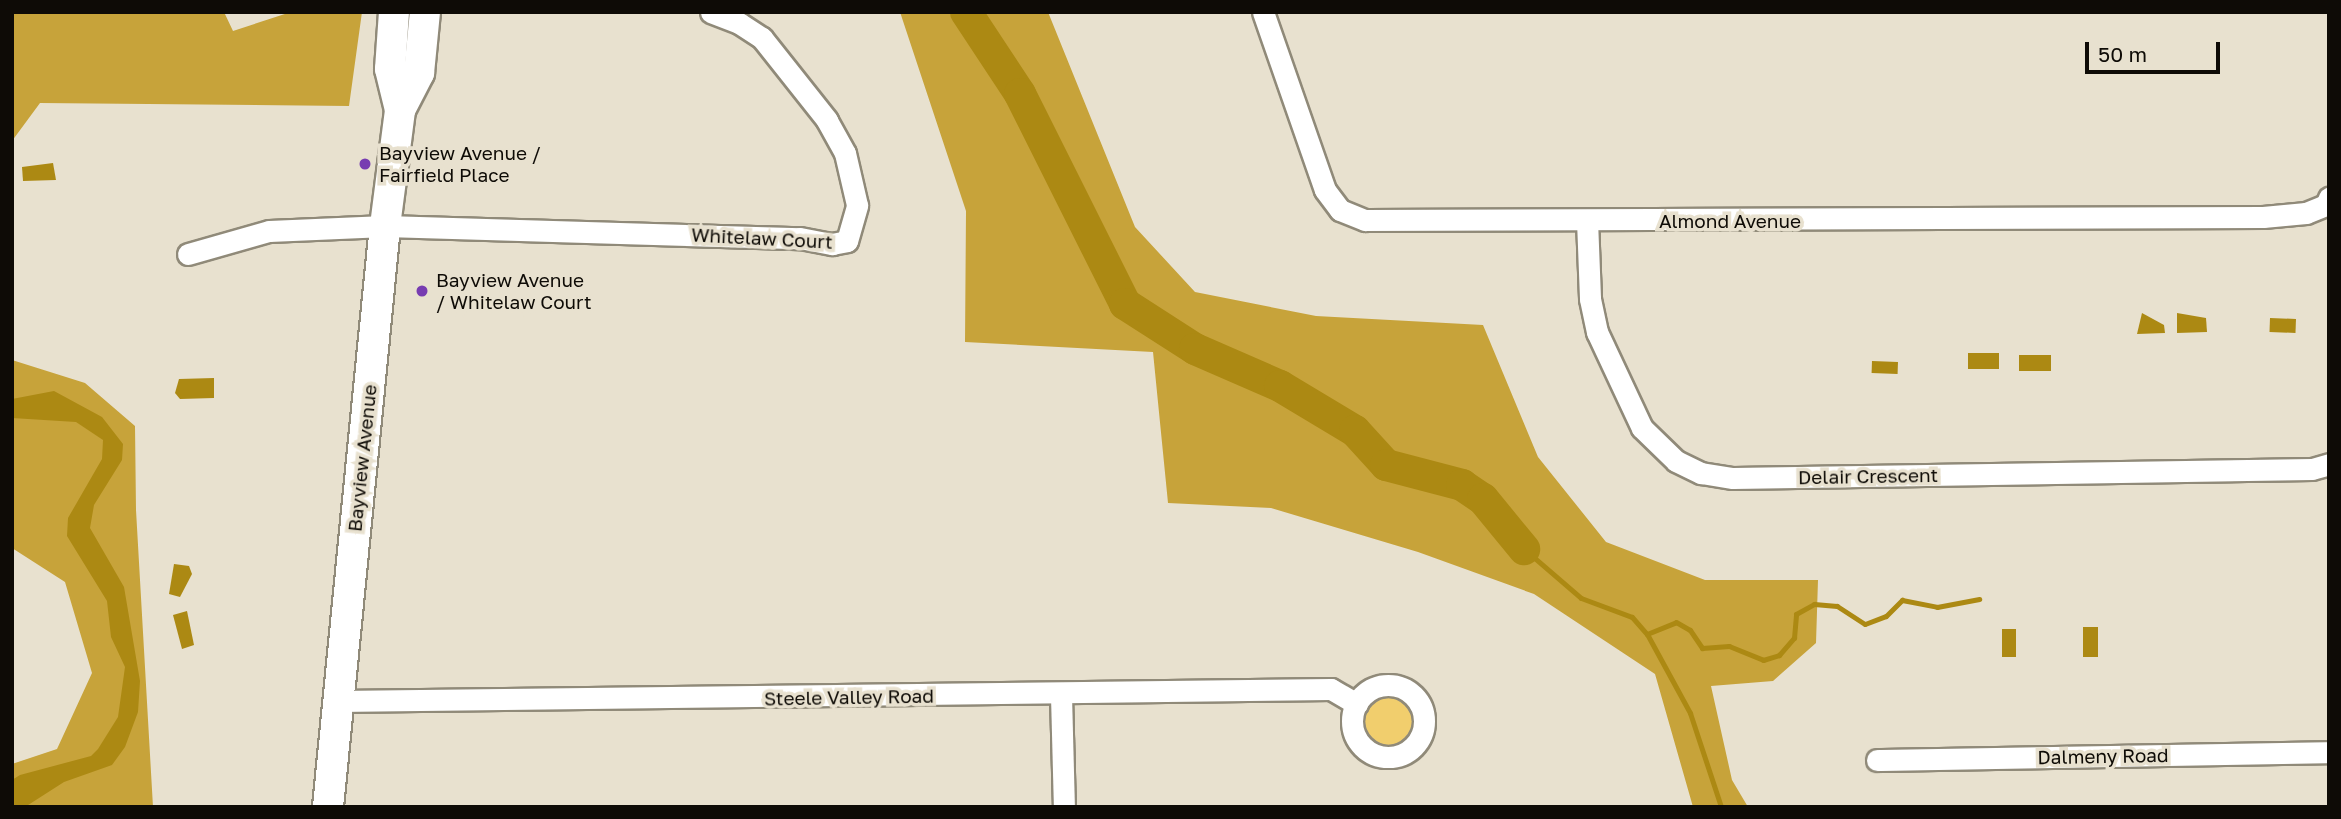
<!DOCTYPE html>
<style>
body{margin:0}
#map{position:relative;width:2341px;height:819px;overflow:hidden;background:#e8e1cf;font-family:"Golos Text",sans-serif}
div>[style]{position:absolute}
.green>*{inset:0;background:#f1ce6d}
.round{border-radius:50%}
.forest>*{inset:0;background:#c7a33a}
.water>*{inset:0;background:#ac8913;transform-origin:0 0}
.stream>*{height:5px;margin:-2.5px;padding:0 2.5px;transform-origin:2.5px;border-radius:2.5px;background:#ac8913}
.river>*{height:32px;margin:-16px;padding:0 16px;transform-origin:16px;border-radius:16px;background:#ac8913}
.roads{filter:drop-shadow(2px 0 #908a79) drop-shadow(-2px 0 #908a79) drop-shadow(0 2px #908a79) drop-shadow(0 -2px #908a79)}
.minor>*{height:21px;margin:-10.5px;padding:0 10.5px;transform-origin:10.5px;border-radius:10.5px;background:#fff}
.minor>.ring{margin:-10.5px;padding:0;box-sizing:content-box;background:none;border:21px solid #fff;border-radius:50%}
.secondary>*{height:30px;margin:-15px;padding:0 15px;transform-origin:15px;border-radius:15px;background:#fff}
.dots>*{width:19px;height:19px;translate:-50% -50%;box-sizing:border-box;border:4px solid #e8e1cf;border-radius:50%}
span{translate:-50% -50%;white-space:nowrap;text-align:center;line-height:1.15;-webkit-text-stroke:7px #e8e1cf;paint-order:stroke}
.poi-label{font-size:19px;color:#0e0b06}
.left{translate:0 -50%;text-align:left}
.street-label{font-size:19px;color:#0e0b06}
.frame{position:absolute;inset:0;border:14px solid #0e0b06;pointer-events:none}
.scale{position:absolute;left:2085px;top:42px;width:135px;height:32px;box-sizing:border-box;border:4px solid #0e0b06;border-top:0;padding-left:9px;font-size:21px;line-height:24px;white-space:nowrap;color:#0e0b06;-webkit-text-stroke:5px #e8e1cf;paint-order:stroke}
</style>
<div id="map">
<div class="green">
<i class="round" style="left:1362px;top:696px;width:52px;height:52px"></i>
</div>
<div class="forest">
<i style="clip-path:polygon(12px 12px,224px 12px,233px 31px,291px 12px,362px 12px,349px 106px,40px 103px,12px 141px)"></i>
<i style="clip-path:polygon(900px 12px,1048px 12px,1135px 227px,1195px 292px,1316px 316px,1483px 325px,1538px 457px,1606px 542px,1705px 580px,1818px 580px,1816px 643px,1773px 681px,1711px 686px,1732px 780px,1748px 807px,1693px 807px,1655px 674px,1534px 594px,1418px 552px,1271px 508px,1168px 503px,1153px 352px,965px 342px,966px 211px)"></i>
<i style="clip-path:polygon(12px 360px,85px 383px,135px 426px,136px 510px,153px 807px,12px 807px,12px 764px,57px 749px,92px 673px,65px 582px,12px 548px)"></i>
</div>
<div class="water">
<i style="clip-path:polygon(53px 163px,56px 180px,23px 181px,22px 167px)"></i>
<i style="clip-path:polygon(2142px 313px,2164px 325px,2165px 333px,2137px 334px)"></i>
<i style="clip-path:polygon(2177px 313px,2206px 318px,2207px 332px,2177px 333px)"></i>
<i style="left:2270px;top:318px;width:26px;height:14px;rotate:2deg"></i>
<i style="left:1968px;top:353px;width:31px;height:16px"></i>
<i style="left:2019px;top:355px;width:32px;height:16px"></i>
<i style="left:1872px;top:361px;width:26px;height:12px;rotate:2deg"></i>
<i style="clip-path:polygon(214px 378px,214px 398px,180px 399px,175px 393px,179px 379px)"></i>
<i style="clip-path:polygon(54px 391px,102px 417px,123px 444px,122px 460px,94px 505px,90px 528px,124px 587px,140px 681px,138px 712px,125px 747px,112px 765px,64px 782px,25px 807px,12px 807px,12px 780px,20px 775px,91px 756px,98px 749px,118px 717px,125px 667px,111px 637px,107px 601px,67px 536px,68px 518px,102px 459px,103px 440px,76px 422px,12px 418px,12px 399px)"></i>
<i style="clip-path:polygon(174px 564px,189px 566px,192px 574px,180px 597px,169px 594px)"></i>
<i style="clip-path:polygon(187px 611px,194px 645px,182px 649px,173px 615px)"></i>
<i style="left:2083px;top:627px;width:15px;height:30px"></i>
<i style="left:2002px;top:629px;width:14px;height:28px"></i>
</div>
<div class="stream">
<i style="left:1524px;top:549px;width:75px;rotate:40.7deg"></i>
<i style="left:1581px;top:598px;width:54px;rotate:20.4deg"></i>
<i style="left:1632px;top:617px;width:23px;rotate:49deg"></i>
<i style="left:1647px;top:634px;width:31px;rotate:-22deg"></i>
<i style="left:1676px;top:622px;width:16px;rotate:30deg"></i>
<i style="left:1690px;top:630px;width:22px;rotate:56deg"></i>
<i style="left:1702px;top:648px;width:27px;rotate:-4deg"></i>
<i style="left:1729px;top:646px;width:37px;rotate:22deg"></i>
<i style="left:1763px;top:660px;width:17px;rotate:-17deg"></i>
<i style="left:1779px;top:655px;width:23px;rotate:-49deg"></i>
<i style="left:1794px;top:638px;width:24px;rotate:-85deg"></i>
<i style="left:1796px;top:614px;width:21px;rotate:-29deg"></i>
<i style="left:1814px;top:604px;width:23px;rotate:5deg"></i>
<i style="left:1837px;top:606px;width:33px;rotate:33deg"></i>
<i style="left:1865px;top:624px;width:22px;rotate:-21deg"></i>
<i style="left:1886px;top:616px;width:23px;rotate:-45deg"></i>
<i style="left:1902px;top:600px;width:36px;rotate:11deg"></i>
<i style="left:1937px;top:607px;width:43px;rotate:-10.8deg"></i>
<i style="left:1647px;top:634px;width:90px;rotate:61.4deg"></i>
<i style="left:1690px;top:713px;width:99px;rotate:71.7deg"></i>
</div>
<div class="river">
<i style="left:966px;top:12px;width:98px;rotate:56.6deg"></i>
<i style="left:1020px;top:94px;width:235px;rotate:63.4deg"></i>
<i style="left:1125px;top:304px;width:83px;rotate:32.7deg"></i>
<i style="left:1195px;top:349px;width:93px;rotate:23.5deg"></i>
<i style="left:1280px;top:386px;width:87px;rotate:31deg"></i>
<i style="left:1355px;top:431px;width:46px;rotate:47.6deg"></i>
<i style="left:1386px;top:465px;width:79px;rotate:14.7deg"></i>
<i style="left:1462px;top:485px;width:25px;rotate:34deg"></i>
<i style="left:1483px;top:499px;width:65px;rotate:50.6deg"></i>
</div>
<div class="roads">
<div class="minor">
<i style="left:1263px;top:12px;width:188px;rotate:70.8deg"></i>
<i style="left:1325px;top:190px;width:25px;rotate:53deg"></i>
<i style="left:1340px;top:210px;width:27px;rotate:22deg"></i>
<i style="left:1365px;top:220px;width:898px;rotate:-0.19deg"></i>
<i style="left:2263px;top:217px;width:43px;rotate:-5.3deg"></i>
<i style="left:2306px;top:213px;width:22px;rotate:-22deg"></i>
<i style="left:2326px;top:205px;width:8px;rotate:-67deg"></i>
<i style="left:1587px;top:220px;width:79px;rotate:87.8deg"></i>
<i style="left:1590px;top:299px;width:34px;rotate:78deg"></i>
<i style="left:1597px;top:332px;width:106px;rotate:64.9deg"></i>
<i style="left:1642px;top:428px;width:47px;rotate:44.1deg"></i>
<i style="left:1676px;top:461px;width:28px;rotate:26deg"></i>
<i style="left:1701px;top:473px;width:32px;rotate:9deg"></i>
<i style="left:1733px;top:478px;width:579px;rotate:-0.89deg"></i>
<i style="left:2312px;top:469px;width:18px;rotate:-16deg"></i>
<i style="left:188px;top:254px;width:84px;rotate:-15.9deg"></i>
<i style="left:269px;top:231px;width:116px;rotate:-2.5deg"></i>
<i style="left:385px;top:226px;width:415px;rotate:1.7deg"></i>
<i style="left:800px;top:238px;width:33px;rotate:11deg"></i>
<i style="left:832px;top:244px;width:15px;rotate:-11deg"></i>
<i style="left:847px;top:241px;width:37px;rotate:-74deg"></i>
<i style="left:857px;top:205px;width:53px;rotate:-103deg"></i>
<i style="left:845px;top:153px;width:38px;rotate:-119deg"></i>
<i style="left:827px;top:120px;width:105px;rotate:-128.4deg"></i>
<i style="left:762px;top:38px;width:27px;rotate:-147deg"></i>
<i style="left:739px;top:23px;width:30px;rotate:-159deg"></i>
<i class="ring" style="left:1352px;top:685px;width:51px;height:51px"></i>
<i style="left:1061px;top:695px;width:112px;rotate:88.5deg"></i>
<i style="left:337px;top:701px;width:994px;rotate:-0.69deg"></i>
<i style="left:1331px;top:689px;width:30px;rotate:30deg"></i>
<i style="left:1877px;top:760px;width:452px;rotate:-1deg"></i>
</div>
<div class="secondary">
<i style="left:394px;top:12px;width:57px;rotate:94deg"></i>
<i style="left:390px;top:69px;width:42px;rotate:76.3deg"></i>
<i style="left:328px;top:807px;width:584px;rotate:-84.4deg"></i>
<i style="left:385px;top:226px;width:117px;rotate:-82.6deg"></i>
<i style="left:400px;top:110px;width:42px;rotate:-62.8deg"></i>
<i style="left:419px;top:73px;width:61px;rotate:-84.4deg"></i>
</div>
</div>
<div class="dots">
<i style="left:365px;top:164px;background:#773cb1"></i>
<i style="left:422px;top:291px;background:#773cb1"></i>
</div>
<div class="poi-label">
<span class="left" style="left:379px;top:164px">Bayview Avenue /<br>Fairfield Place</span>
<span class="left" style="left:436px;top:291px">Bayview Avenue<br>/ Whitelaw Court</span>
</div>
<div class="street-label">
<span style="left:1730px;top:221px">Almond Avenue</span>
<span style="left:762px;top:238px;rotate:3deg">Whitelaw Court</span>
<span style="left:362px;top:458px;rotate:-84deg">Bayview Avenue</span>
<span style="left:1868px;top:476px;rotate:-1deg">Delair Crescent</span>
<span style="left:849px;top:697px;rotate:-1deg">Steele Valley Road</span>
<span style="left:2103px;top:756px;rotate:-1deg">Dalmeny Road</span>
</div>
<div class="frame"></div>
<div class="scale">50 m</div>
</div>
